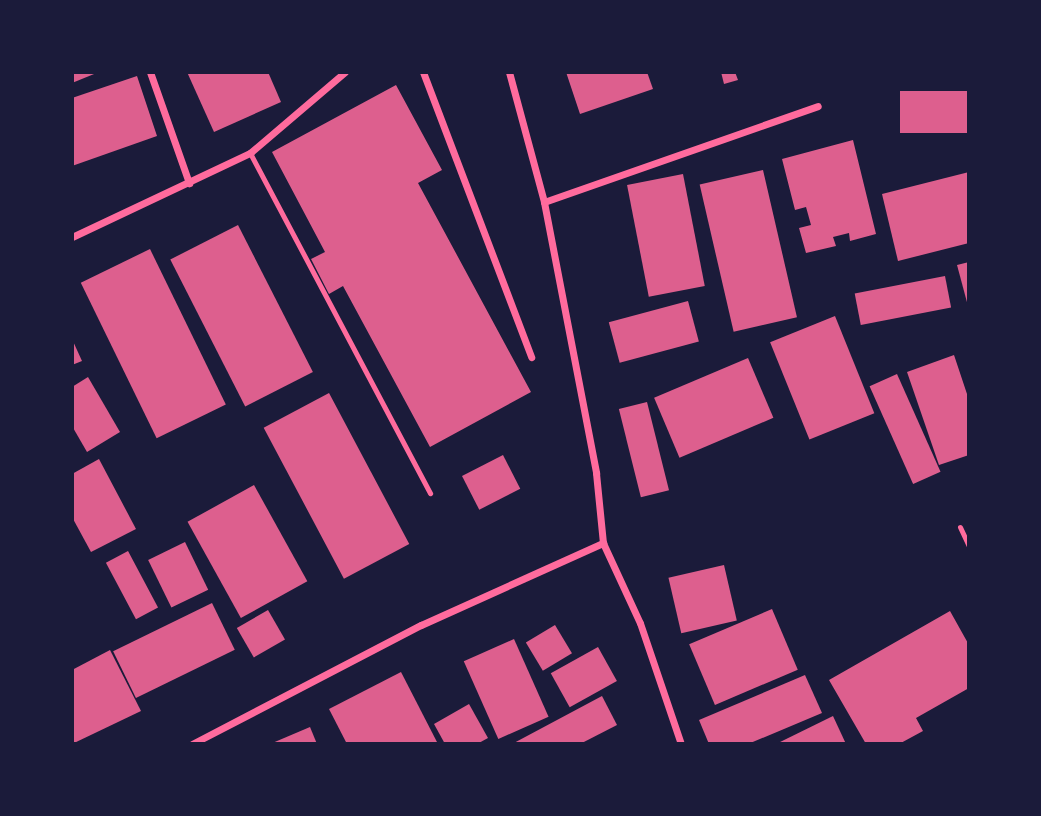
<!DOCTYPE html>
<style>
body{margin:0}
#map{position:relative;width:1041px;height:816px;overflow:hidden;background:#1b1b3a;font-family:"PT Sans Narrow",sans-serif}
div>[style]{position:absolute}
.building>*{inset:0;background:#dd5f8e;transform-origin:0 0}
.service>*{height:5px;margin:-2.5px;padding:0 2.5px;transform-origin:2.5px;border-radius:2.5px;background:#ff6b9d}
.minor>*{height:7px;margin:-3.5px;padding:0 3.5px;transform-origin:3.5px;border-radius:3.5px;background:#ff6b9d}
span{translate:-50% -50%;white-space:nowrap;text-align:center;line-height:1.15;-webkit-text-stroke:6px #1b1b3a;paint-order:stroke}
.frame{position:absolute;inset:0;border:74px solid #1b1b3a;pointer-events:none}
</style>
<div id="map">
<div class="building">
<i style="clip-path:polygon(72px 72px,99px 72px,72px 83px)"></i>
<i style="clip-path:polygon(187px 72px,268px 72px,281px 102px,214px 132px)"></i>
<i style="clip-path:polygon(566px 72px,647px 72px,653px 89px,580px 114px)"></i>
<i style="clip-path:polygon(721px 72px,735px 72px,738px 80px,724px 84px)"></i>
<i style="clip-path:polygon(137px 76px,157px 136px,72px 166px,72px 98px)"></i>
<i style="clip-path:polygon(396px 85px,442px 170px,418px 183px,531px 392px,430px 447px,343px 286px,329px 294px,311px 259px,325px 252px,272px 152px)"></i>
<i style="left:969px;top:91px;width:42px;height:69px;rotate:90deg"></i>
<i style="clip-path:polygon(853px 140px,876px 234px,850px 241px,849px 233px,833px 237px,836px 246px,806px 253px,799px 228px,811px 225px,806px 207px,795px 210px,782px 159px)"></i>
<i style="left:763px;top:170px;width:151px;height:65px;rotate:77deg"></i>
<i style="clip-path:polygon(969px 172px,969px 243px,898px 261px,882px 194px)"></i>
<i style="left:683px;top:174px;width:114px;height:57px;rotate:79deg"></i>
<i style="left:238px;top:225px;width:165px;height:76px;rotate:63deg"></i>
<i style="left:150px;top:249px;width:173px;height:77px;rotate:64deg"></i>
<i style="clip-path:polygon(969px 262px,969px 306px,968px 306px,957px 265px)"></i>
<i style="left:945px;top:276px;width:32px;height:92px;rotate:79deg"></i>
<i style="left:688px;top:301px;width:42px;height:82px;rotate:75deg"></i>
<i style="left:835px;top:316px;width:105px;height:70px;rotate:68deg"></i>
<i style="clip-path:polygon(72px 339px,82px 361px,72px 365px)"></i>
<i style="clip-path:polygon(954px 355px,969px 400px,969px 455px,939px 465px,907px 372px)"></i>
<i style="left:748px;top:358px;width:65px;height:102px;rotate:67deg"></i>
<i style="left:897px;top:374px;width:107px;height:30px;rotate:66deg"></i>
<i style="clip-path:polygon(88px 377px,120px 432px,87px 452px,72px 426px,72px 387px)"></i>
<i style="left:329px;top:393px;width:171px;height:74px;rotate:62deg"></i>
<i style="left:647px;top:402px;width:91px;height:29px;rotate:76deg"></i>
<i style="left:503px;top:455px;width:38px;height:46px;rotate:63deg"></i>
<i style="clip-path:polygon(99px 459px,136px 529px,91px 552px,72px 517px,72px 474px)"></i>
<i style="left:254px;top:485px;width:110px;height:76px;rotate:61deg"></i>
<i style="left:185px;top:542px;width:53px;height:41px;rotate:64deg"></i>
<i style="left:128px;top:551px;width:64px;height:25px;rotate:62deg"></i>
<i style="left:724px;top:565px;width:57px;height:57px;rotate:77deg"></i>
<i style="left:212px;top:603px;width:52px;height:110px;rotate:64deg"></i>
<i style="left:772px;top:609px;width:66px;height:90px;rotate:67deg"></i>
<i style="left:268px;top:610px;width:34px;height:36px;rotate:60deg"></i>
<i style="clip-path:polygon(950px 611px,969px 645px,969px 688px,916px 718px,923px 731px,899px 744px,866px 744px,829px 680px)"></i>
<i style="left:555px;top:625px;width:33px;height:34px;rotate:59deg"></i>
<i style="left:514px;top:639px;width:85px;height:55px;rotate:66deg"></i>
<i style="left:598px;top:647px;width:39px;height:54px;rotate:61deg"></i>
<i style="clip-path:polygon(110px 650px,141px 711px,72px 744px,72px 670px)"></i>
<i style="clip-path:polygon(401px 672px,438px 744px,347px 744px,329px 709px)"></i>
<i style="clip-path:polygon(805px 675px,822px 713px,748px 744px,709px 744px,699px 720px)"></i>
<i style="clip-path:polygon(602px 696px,617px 725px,580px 744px,512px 744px)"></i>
<i style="clip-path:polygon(469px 704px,488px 738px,477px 744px,445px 744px,434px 724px)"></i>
<i style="clip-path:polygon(833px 716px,846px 744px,776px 744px)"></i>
<i style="clip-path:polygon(310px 727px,317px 744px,270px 744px)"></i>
</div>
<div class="service">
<i style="left:250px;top:153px;width:385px;rotate:62.1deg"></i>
<i style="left:960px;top:527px;width:21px;rotate:65deg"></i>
</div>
<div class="minor">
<i style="left:150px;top:72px;width:118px;rotate:70.6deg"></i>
<i style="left:423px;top:72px;width:305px;rotate:69.2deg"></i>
<i style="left:509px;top:72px;width:135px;rotate:74.9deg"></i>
<i style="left:544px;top:202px;width:276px;rotate:79.1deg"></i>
<i style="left:596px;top:473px;width:70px;rotate:84.3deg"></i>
<i style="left:603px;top:543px;width:88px;rotate:65.2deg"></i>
<i style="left:640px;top:623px;width:128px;rotate:71.3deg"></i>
<i style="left:544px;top:202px;width:290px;rotate:-19.3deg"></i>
<i style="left:72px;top:237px;width:197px;rotate:-25.3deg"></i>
<i style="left:250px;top:153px;width:125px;rotate:-40.5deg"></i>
<i style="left:192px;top:744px;width:258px;rotate:-27.5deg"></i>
<i style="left:421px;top:625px;width:200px;rotate:-24.3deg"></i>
</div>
<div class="frame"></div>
</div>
